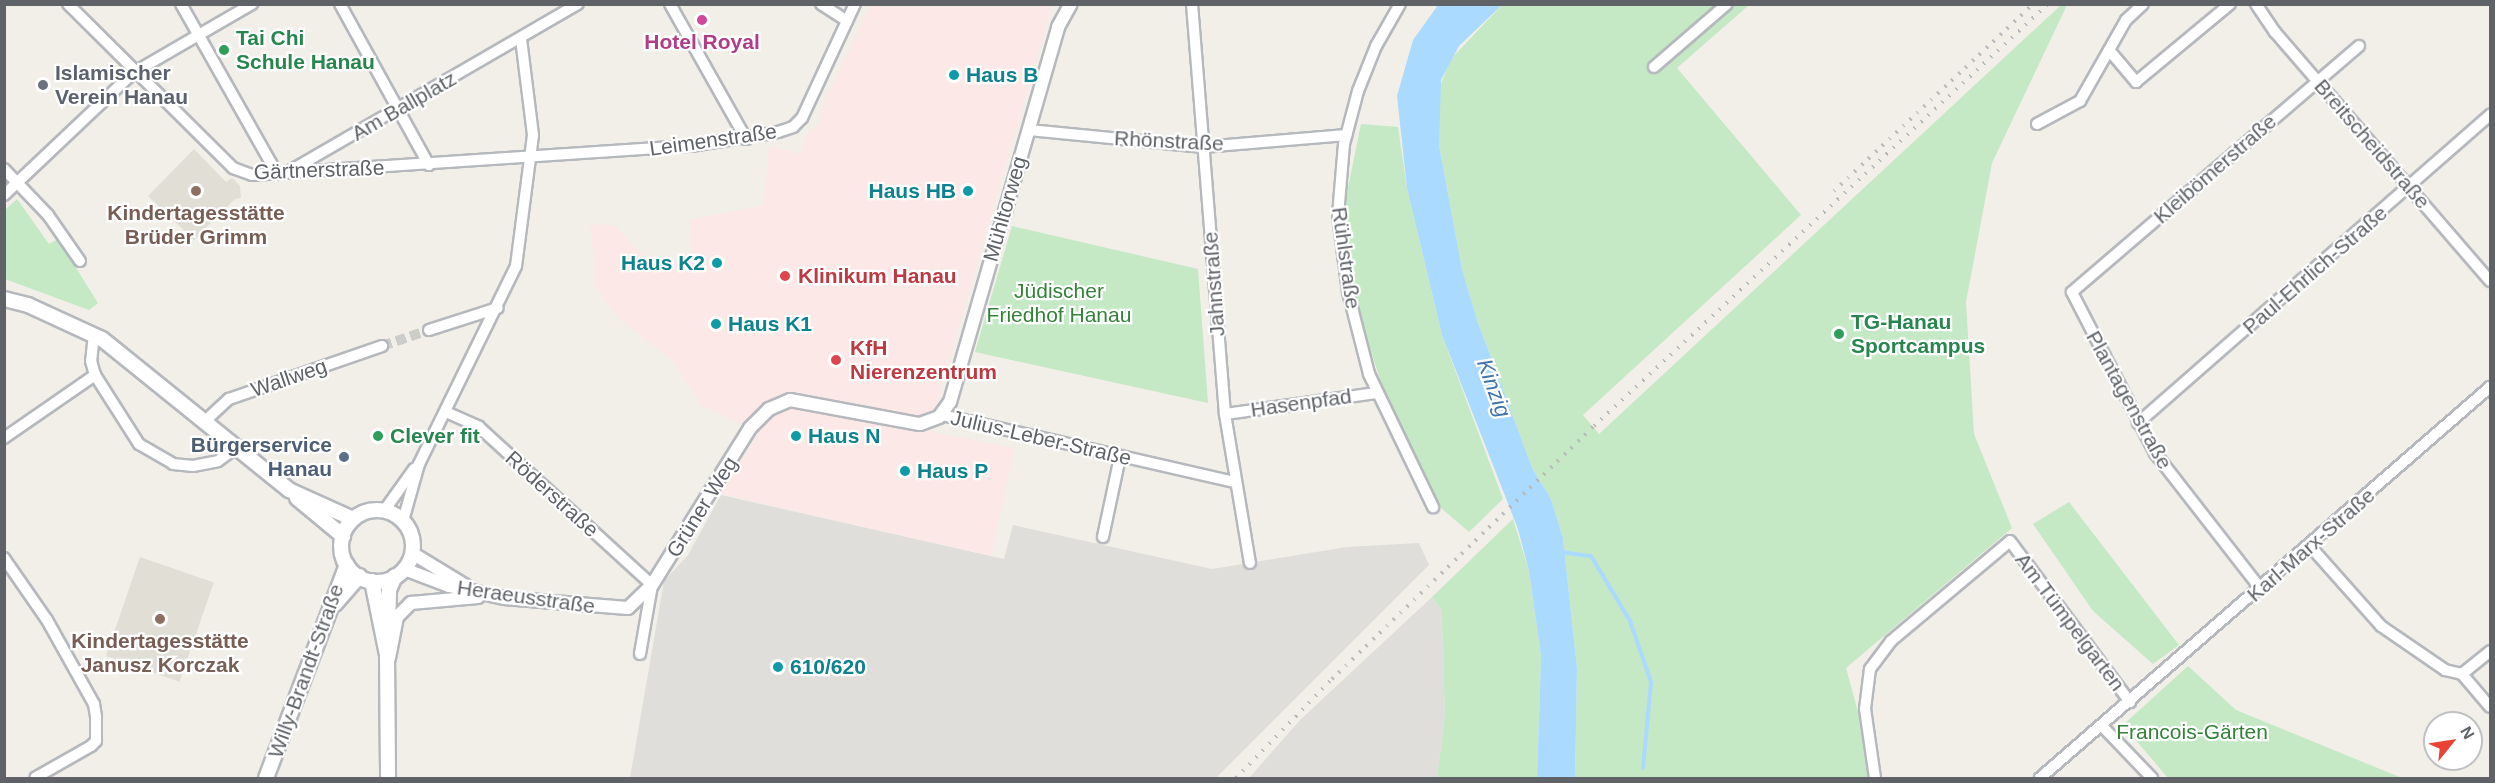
<!DOCTYPE html>
<meta charset="utf-8">
<style>
body{margin:0}
#map{position:relative;width:2495px;height:783px;overflow:hidden;background:#f1efe8;font-family:Arial,sans-serif}
div>[style]{position:absolute}
.industrial>*{inset:0;background:#e0deda}
.education>*{inset:0;background:#e1ded6;transform-origin:0 0}
.medical>*{inset:0;background:#fce8e6}
.green>*{inset:0;background:#c5e8c5}
.water>*{inset:0;background:#aadaff}
.stream>*{height:4px;margin:-2px;padding:0 2px;transform-origin:2px;border-radius:2px;background:#aadaff}
.minor-tunnel>*{height:10px;margin-top:-5px;transform-origin:0;background:repeating-linear-gradient(90deg,#ccccc8 0 10px,transparent 0 15px)}
.roads{filter:drop-shadow(2px 0 #b5b8bc) drop-shadow(-2px 0 #b5b8bc) drop-shadow(0 2px #b5b8bc) drop-shadow(0 -2px #b5b8bc)}
.minor>*{height:10px;margin:-5px;padding:0 5px;transform-origin:5px;border-radius:5px;background:#fff}
.tertiary>*{height:12px;margin:-6px;padding:0 6px;transform-origin:6px;border-radius:6px;background:#fff}
.secondary>*{height:14px;margin:-7px;padding:0 7px;transform-origin:7px;border-radius:7px;background:#fff}
.secondary>.ring{margin:-7px;padding:0;box-sizing:content-box;background:none;border:14px solid #fff;border-radius:50%}
.rail>*{height:4px;margin-top:-2px;transform-origin:0;background:repeating-linear-gradient(90deg,#b6b7b8 0 1.5px,transparent 0 9.5px)}
.dots>*{width:16px;height:16px;translate:-50% -50%;box-sizing:border-box;border:3px solid #fff;border-radius:50%}
span{translate:-50% -50%;white-space:nowrap;text-align:center;line-height:1.15;-webkit-text-stroke:4.5px #fff;paint-order:stroke}
.leisure-label{font-size:21px;color:#27864d;font-weight:700}
.left{translate:0 -50%;text-align:left}
.hotel-label{font-size:21px;color:#b23c85;font-weight:700}
.worship-label{font-size:21px;color:#5b616d;font-weight:700}
.culture-label{font-size:21px;color:#0d838f;font-weight:700}
.right{translate:-100% -50%;text-align:right}
.street-label{font-size:21px;color:#5f6368}
.education-label{font-size:21px;color:#785e54;font-weight:700}
.health-label{font-size:21px;color:#be3a42;font-weight:700}
.park-label{font-size:21px;color:#348238}
.service-label{font-size:21px;color:#4e5e75;font-weight:700}
.water-label{font-size:22px;color:#4174aa;font-style:italic}
.frame{position:absolute;inset:0;border:6px solid #5f6368;pointer-events:none}
.north{position:absolute;left:2423px;top:711px;width:60px;height:60px;box-sizing:border-box;background:#fff;border:2px solid #bfc1c3;border-radius:50%;rotate:60deg;font-size:16px;font-weight:700;line-height:24px;text-align:center;color:#5f6368}
.north::after{content:'';display:block;margin:auto;width:21px;height:27px;background:#ea4335;clip-path:polygon(50% 0,100% 100%,50% 72%,0 100%)}
</style>
<div id="map">
<div class="industrial">
<i style="clip-path:polygon(721px 495px,1004px 559px,1013px 525px,1212px 569px,1347px 547px,1419px 543px,1429px 565px,1216px 778px,630px 778px,664px 581px,688px 555px)"></i>
<i style="clip-path:polygon(1432px 597px,1441px 610px,1443px 644px,1445px 717px,1437px 778px,1249px 778px,1300px 720px)"></i>
</div>
<div class="education">
<i style="clip-path:polygon(194px 149px,226px 182px,232px 178px,240px 186px,241px 198px,235px 199px,194px 240px,148px 196px)"></i>
<i style="left:140px;top:557px;width:78px;height:105px;rotate:19deg"></i>
</div>
<div class="medical">
<i style="clip-path:polygon(871px 5px,1052px 5px,929px 431px,1014px 448px,991px 556px,721px 494px,759px 432px,702px 406px,671px 359px,619px 319px,597px 289px,590px 223px,616px 226px,650px 263px,680px 261px,692px 259px,689px 220px,764px 205px,769px 146px,801px 154px,807px 134px,819px 124px,823px 105px)"></i>
</div>
<div class="green">
<i style="clip-path:polygon(1502px 5px,1749px 5px,1677px 68px,1801px 215px,1583px 415px,1599px 434px,2061px 5px,2067px 5px,1992px 163px,1966px 302px,1974px 434px,2012px 528px,1846px 668px,1876px 778px,1575px 778px,1577px 668px,1563px 538px,1551px 499px,1533px 470px,1477px 320px,1462px 269px,1439px 145px,1438px 91px,1451px 59px)"></i>
<i style="clip-path:polygon(1361px 124px,1398px 127px,1407px 188px,1442px 335px,1503px 499px,1469px 532px,1434px 502px,1380px 379px,1359px 315px,1346px 251px,1344px 207px)"></i>
<i style="clip-path:polygon(17px 199px,49px 244px,58px 239px,98px 303px,89px 310px,5px 279px,5px 210px)"></i>
<i style="clip-path:polygon(1012px 226px,1198px 269px,1208px 403px,975px 352px)"></i>
<i style="clip-path:polygon(2069px 502px,2179px 645px,2153px 664px,2093px 611px,2033px 524px)"></i>
<i style="clip-path:polygon(1513px 519px,1529px 571px,1541px 656px,1537px 778px,1437px 778px,1445px 717px,1443px 644px,1441px 610px,1432px 597px)"></i>
<i style="clip-path:polygon(2188px 666px,2236px 710px,2402px 778px,2168px 778px,2123px 725px)"></i>
</div>
<div class="water">
<i style="clip-path:polygon(1438px 5px,1502px 5px,1459px 46px,1441px 80px,1439px 145px,1462px 269px,1477px 320px,1533px 470px,1551px 499px,1563px 538px,1577px 668px,1575px 778px,1537px 778px,1541px 656px,1529px 571px,1518px 529px,1442px 335px,1407px 188px,1397px 96px,1413px 40px)"></i>
</div>
<div class="stream">
<i style="left:1561px;top:552px;width:30px;rotate:8deg"></i>
<i style="left:1591px;top:556px;width:76px;rotate:59deg"></i>
<i style="left:1630px;top:621px;width:65px;rotate:71deg"></i>
<i style="left:1651px;top:682px;width:86px;rotate:95.3deg"></i>
</div>
<div class="minor-tunnel">
<i style="left:382px;top:346px;width:50px;rotate:-18.8deg"></i>
</div>
<div class="roads">
<div class="minor">
<i style="left:68px;top:4px;width:233px;rotate:44.8deg"></i>
<i style="left:233px;top:168px;width:20px;rotate:20deg"></i>
<i style="left:252px;top:175px;width:440px;rotate:-3.8deg"></i>
<i style="left:691px;top:146px;width:88px;rotate:-9.1deg"></i>
<i style="left:778px;top:132px;width:16px;rotate:-18deg"></i>
<i style="left:793px;top:127px;width:13px;rotate:-45deg"></i>
<i style="left:802px;top:118px;width:126px;rotate:-65.1deg"></i>
<i style="left:181px;top:4px;width:195px;rotate:60.5deg"></i>
<i style="left:340px;top:4px;width:184px;rotate:61.1deg"></i>
<i style="left:670px;top:4px;width:155px;rotate:60.6deg"></i>
<i style="left:821px;top:4px;width:31px;rotate:33deg"></i>
<i style="left:1192px;top:4px;width:411px;rotate:85.4deg"></i>
<i style="left:1225px;top:414px;width:151px;rotate:80.5deg"></i>
<i style="left:1400px;top:4px;width:48px;rotate:119.7deg"></i>
<i style="left:1376px;top:46px;width:48px;rotate:111.8deg"></i>
<i style="left:1358px;top:91px;width:55px;rotate:104.8deg"></i>
<i style="left:1344px;top:144px;width:72px;rotate:94.8deg"></i>
<i style="left:1338px;top:216px;width:77px;rotate:82.5deg"></i>
<i style="left:1348px;top:292px;width:85px;rotate:75.6deg"></i>
<i style="left:1369px;top:374px;width:148px;rotate:64.3deg"></i>
<i style="left:2256px;top:4px;width:34px;rotate:56deg"></i>
<i style="left:2275px;top:32px;width:329px;rotate:49.2deg"></i>
<i style="left:2109px;top:50px;width:42px;rotate:49.8deg"></i>
<i style="left:2136px;top:82px;width:122px;rotate:-39.7deg"></i>
<i style="left:1654px;top:67px;width:96px;rotate:-40.8deg"></i>
<i style="left:2037px;top:124px;width:49px;rotate:-28.1deg"></i>
<i style="left:2080px;top:101px;width:93px;rotate:-60.4deg"></i>
<i style="left:2126px;top:20px;width:23px;rotate:-43deg"></i>
<i style="left:1029px;top:130px;width:175px;rotate:5.6deg"></i>
<i style="left:1203px;top:147px;width:144px;rotate:-4.8deg"></i>
<i style="left:4px;top:169px;width:64px;rotate:46.3deg"></i>
<i style="left:48px;top:215px;width:56px;rotate:55.2deg"></i>
<i style="left:288px;top:172px;width:335px;rotate:-30.1deg"></i>
<i style="left:4px;top:195px;width:178px;rotate:-43.4deg"></i>
<i style="left:133px;top:73px;width:138px;rotate:-30.1deg"></i>
<i style="left:429px;top:330px;width:72px;rotate:-17.7deg"></i>
<i style="left:94px;top:334px;width:27px;rotate:96deg"></i>
<i style="left:91px;top:361px;width:15px;rotate:74deg"></i>
<i style="left:95px;top:375px;width:82px;rotate:57.5deg"></i>
<i style="left:139px;top:444px;width:39px;rotate:30deg"></i>
<i style="left:173px;top:464px;width:20px;rotate:6deg"></i>
<i style="left:193px;top:466px;width:25px;rotate:-11deg"></i>
<i style="left:218px;top:461px;width:22px;rotate:-36deg"></i>
<i style="left:446px;top:412px;width:36px;rotate:24deg"></i>
<i style="left:479px;top:427px;width:234px;rotate:42.4deg"></i>
<i style="left:652px;top:585px;width:70px;rotate:99.9deg"></i>
<i style="left:1225px;top:414px;width:153px;rotate:-7.9deg"></i>
<i style="left:942px;top:415px;width:301px;rotate:12.9deg"></i>
<i style="left:204px;top:422px;width:34px;rotate:-43deg"></i>
<i style="left:229px;top:399px;width:162px;rotate:-19.1deg"></i>
<i style="left:2138px;top:423px;width:468px;rotate:-41.2deg"></i>
<i style="left:4px;top:438px;width:111px;rotate:-34.7deg"></i>
<i style="left:384px;top:511px;width:52px;rotate:-54.5deg"></i>
<i style="left:403px;top:521px;width:59px;rotate:-74.3deg"></i>
<i style="left:419px;top:464px;width:220px;rotate:-63.9deg"></i>
<i style="left:516px;top:266px;width:132px;rotate:-82.6deg"></i>
<i style="left:533px;top:135px;width:98px;rotate:-97.1deg"></i>
<i style="left:1103px;top:537px;width:82px;rotate:-78deg"></i>
<i style="left:2310px;top:546px;width:107px;rotate:48.4deg"></i>
<i style="left:2381px;top:626px;width:78px;rotate:34.5deg"></i>
<i style="left:2445px;top:670px;width:17px;rotate:13deg"></i>
<i style="left:2462px;top:674px;width:36px;rotate:-39deg"></i>
<i style="left:4px;top:558px;width:75px;rotate:55.3deg"></i>
<i style="left:47px;top:620px;width:96px;rotate:60.8deg"></i>
<i style="left:94px;top:704px;width:13px;rotate:81deg"></i>
<i style="left:96px;top:717px;width:24px;rotate:90deg"></i>
<i style="left:96px;top:741px;width:7px;rotate:135deg"></i>
<i style="left:91px;top:746px;width:64px;rotate:150.3deg"></i>
<i style="left:2260px;top:588px;width:171px;rotate:-127.9deg"></i>
<i style="left:2155px;top:453px;width:181px;rotate:-117.3deg"></i>
<i style="left:2072px;top:292px;width:378px;rotate:-40.6deg"></i>
<i style="left:2462px;top:674px;width:43px;rotate:49.7deg"></i>
<i style="left:2102px;top:726px;width:72px;rotate:46.1deg"></i>
<i style="left:1875px;top:778px;width:70px;rotate:-98.2deg"></i>
<i style="left:1865px;top:709px;width:40px;rotate:-82.9deg"></i>
<i style="left:1870px;top:669px;width:35px;rotate:-53deg"></i>
<i style="left:1891px;top:641px;width:155px;rotate:-40deg"></i>
<i style="left:2010px;top:541px;width:201px;rotate:53.3deg"></i>
<i style="left:2040px;top:778px;width:596px;rotate:-40.99deg"></i>
</div>
<div class="tertiary">
<i style="left:412px;top:553px;width:63px;rotate:31.4deg"></i>
<i style="left:404px;top:569px;width:48px;rotate:20.7deg"></i>
<i style="left:449px;top:586px;width:56px;rotate:12.3deg"></i>
<i style="left:504px;top:598px;width:124px;rotate:4.6deg"></i>
<i style="left:628px;top:608px;width:33px;rotate:-44deg"></i>
<i style="left:652px;top:585px;width:185px;rotate:-58deg"></i>
<i style="left:750px;top:428px;width:27px;rotate:-45deg"></i>
<i style="left:769px;top:409px;width:23px;rotate:-23deg"></i>
<i style="left:790px;top:400px;width:132px;rotate:10.5deg"></i>
<i style="left:920px;top:424px;width:20px;rotate:-20deg"></i>
<i style="left:939px;top:417px;width:19px;rotate:-54deg"></i>
<i style="left:950px;top:402px;width:390px;rotate:-73.9deg"></i>
<i style="left:1058px;top:27px;width:26px;rotate:-61deg"></i>
<i style="left:389px;top:658px;width:42px;rotate:-79deg"></i>
<i style="left:397px;top:617px;width:20px;rotate:-45deg"></i>
<i style="left:411px;top:603px;width:67px;rotate:-5.1deg"></i>
</div>
<div class="secondary">
<i style="left:4px;top:299px;width:25px;rotate:14deg"></i>
<i style="left:28px;top:305px;width:81px;rotate:24.7deg"></i>
<i style="left:102px;top:339px;width:240px;rotate:38.9deg"></i>
<i style="left:289px;top:490px;width:70px;rotate:24.4deg"></i>
<i style="left:297px;top:498px;width:60px;rotate:39.6deg"></i>
<i class="ring" style="left:341px;top:510px;width:58px;height:58px"></i>
<i style="left:372px;top:581px;width:76px;rotate:78.5deg"></i>
<i style="left:387px;top:655px;width:123px;rotate:89.5deg"></i>
<i style="left:335px;top:604px;width:37px;rotate:-49deg"></i>
<i style="left:388px;top:632px;width:42px;rotate:-88.6deg"></i>
<i style="left:389px;top:590px;width:15px;rotate:-67deg"></i>
<i style="left:266px;top:778px;width:228px;rotate:-69.2deg"></i>
</div>
</div>
<div class="rail">
<i style="left:1834px;top:191px;width:273px;rotate:-43.2deg"></i>
<i style="left:1236px;top:778px;width:138px;rotate:-45.9deg"></i>
<i style="left:1332px;top:679px;width:364px;rotate:-44deg"></i>
<i style="left:1594px;top:426px;width:620px;rotate:-42.91deg"></i>
</div>
<div class="dots">
<i style="left:702px;top:20px;background:#d1479c"></i>
<i style="left:224px;top:50px;background:#2e9e5b"></i>
<i style="left:954px;top:75px;background:#0f9aa8"></i>
<i style="left:43px;top:85px;background:#6b7280"></i>
<i style="left:196px;top:191px;background:#8d6e63"></i>
<i style="left:968px;top:191px;background:#0f9aa8"></i>
<i style="left:717px;top:263px;background:#0f9aa8"></i>
<i style="left:785px;top:276px;background:#e0444e"></i>
<i style="left:716px;top:324px;background:#0f9aa8"></i>
<i style="left:1839px;top:334px;background:#2e9e5b"></i>
<i style="left:836px;top:360px;background:#e0444e"></i>
<i style="left:378px;top:436px;background:#2e9e5b"></i>
<i style="left:796px;top:436px;background:#0f9aa8"></i>
<i style="left:344px;top:457px;background:#5c6f8a"></i>
<i style="left:905px;top:471px;background:#0f9aa8"></i>
<i style="left:160px;top:619px;background:#8d6e63"></i>
<i style="left:778px;top:667px;background:#0f9aa8"></i>
</div>
<div class="leisure-label">
<span class="left" style="left:236px;top:50px">Tai Chi<br>Schule Hanau</span>
<span class="left" style="left:1851px;top:334px">TG-Hanau<br>Sportcampus</span>
<span class="left" style="left:390px;top:436px">Clever fit</span>
</div>
<div class="hotel-label">
<span style="left:702px;top:42px">Hotel Royal</span>
</div>
<div class="worship-label">
<span class="left" style="left:55px;top:85px">Islamischer<br>Verein Hanau</span>
</div>
<div class="culture-label">
<span class="left" style="left:966px;top:75px">Haus B</span>
<span class="right" style="left:956px;top:191px">Haus HB</span>
<span class="right" style="left:705px;top:263px">Haus K2</span>
<span class="left" style="left:728px;top:324px">Haus K1</span>
<span class="left" style="left:808px;top:436px">Haus N</span>
<span class="left" style="left:917px;top:471px">Haus P</span>
<span class="left" style="left:790px;top:667px">610/620</span>
</div>
<div class="street-label">
<span style="left:404px;top:106px;rotate:-30deg">Am Ballplatz</span>
<span style="left:713px;top:140px;rotate:-8deg">Leimenstraße</span>
<span style="left:1169px;top:141px;rotate:3deg">Rhönstraße</span>
<span style="left:2372px;top:144px;rotate:49deg">Breitscheidstraße</span>
<span style="left:2215px;top:169px;rotate:-41deg">Kleibömerstraße</span>
<span style="left:319px;top:170px;rotate:-2deg">Gärtnerstraße</span>
<span style="left:1005px;top:209px;rotate:-74deg">Mühltorweg</span>
<span style="left:1346px;top:258px;rotate:82deg">Rühlstraße</span>
<span style="left:2315px;top:270px;rotate:-41deg">Paul-Ehrlich-Straße</span>
<span style="left:1214px;top:284px;rotate:-94deg">Jahnstraße</span>
<span style="left:289px;top:378px;rotate:-19deg">Wallweg</span>
<span style="left:2129px;top:400px;rotate:61deg">Plantagenstraße</span>
<span style="left:1301px;top:403px;rotate:-8deg">Hasenpfad</span>
<span style="left:1041px;top:438px;rotate:13deg">Julius-Leber-Straße</span>
<span style="left:552px;top:494px;rotate:42deg">Röderstraße</span>
<span style="left:702px;top:507px;rotate:-58deg">Grüner Weg</span>
<span style="left:2311px;top:545px;rotate:-41deg">Karl-Marx-Straße</span>
<span style="left:526px;top:597px;rotate:8deg">Heraeusstraße</span>
<span style="left:2070px;top:622px;rotate:53deg">Am Tümpelgarten</span>
<span style="left:306px;top:671px;rotate:-70deg">Willy-Brandt-Straße</span>
</div>
<div class="education-label">
<span style="left:196px;top:225px">Kindertagesstätte<br>Brüder Grimm</span>
<span style="left:160px;top:653px">Kindertagesstätte<br>Janusz Korczak</span>
</div>
<div class="health-label">
<span class="left" style="left:798px;top:276px">Klinikum Hanau</span>
<span class="left" style="left:850px;top:360px">KfH<br>Nierenzentrum</span>
</div>
<div class="park-label">
<span style="left:1059px;top:303px">Jüdischer<br>Friedhof Hanau</span>
<span style="left:2192px;top:732px">Francois-Gärten</span>
</div>
<div class="service-label">
<span class="right" style="left:332px;top:457px">Bürgerservice<br>Hanau</span>
</div>
<div class="water-label">
<span style="left:1494px;top:388px;rotate:70deg">Kinzig</span>
</div>
<div class="frame"></div>
<div class="north">N</div>
</div>
